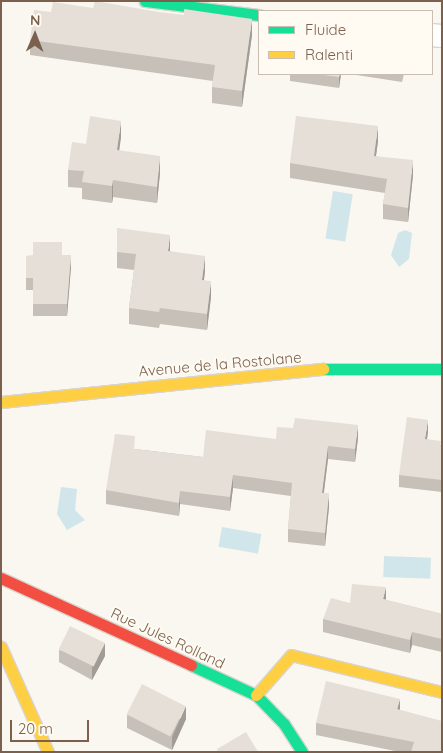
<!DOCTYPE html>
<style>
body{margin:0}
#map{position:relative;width:443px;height:753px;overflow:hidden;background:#f9f7f0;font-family:Quicksand,sans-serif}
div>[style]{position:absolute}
.water>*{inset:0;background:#d0e6ea;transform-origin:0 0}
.roads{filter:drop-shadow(1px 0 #d9d4ce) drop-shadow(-1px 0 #d9d4ce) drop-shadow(0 1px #d9d4ce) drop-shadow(0 -1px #d9d4ce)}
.street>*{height:22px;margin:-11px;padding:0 11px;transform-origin:11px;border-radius:11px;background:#fefefd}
.fast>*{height:11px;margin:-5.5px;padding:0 5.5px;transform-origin:5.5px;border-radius:5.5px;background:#16e098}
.slow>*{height:11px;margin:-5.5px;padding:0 5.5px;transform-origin:5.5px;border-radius:5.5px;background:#ffcf43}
.jam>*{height:11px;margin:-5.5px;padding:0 5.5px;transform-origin:5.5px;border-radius:5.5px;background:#f24e42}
.wall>*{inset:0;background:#c6c0b9}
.shaded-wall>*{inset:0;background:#a19c96}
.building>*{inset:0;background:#e6dfd7;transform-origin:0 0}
span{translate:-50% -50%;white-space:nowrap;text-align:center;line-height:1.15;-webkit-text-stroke:4px #fffbf3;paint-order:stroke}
.street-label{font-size:15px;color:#7a604d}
.frame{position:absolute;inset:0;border:2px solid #7a604d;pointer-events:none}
.legend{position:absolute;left:258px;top:10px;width:175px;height:65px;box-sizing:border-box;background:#fffbf3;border:1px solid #cabdb1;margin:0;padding:6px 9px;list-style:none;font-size:15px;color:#7a604d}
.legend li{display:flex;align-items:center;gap:10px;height:25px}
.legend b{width:25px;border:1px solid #cabdb1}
.north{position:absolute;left:10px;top:10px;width:50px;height:50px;-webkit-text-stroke:4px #fffbf3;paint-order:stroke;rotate:1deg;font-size:14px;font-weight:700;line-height:20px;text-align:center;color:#7a604d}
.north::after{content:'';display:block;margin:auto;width:18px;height:22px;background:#7a604d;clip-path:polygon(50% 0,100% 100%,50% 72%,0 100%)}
.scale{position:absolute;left:10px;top:720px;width:79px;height:22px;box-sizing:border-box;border:2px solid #7a604d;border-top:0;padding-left:6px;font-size:15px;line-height:18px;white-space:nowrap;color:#7a604d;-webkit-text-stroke:4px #fffbf3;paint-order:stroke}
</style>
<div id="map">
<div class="water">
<i style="left:333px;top:191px;width:20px;height:48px;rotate:9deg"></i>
<i style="clip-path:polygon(405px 230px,412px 233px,409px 259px,399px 267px,391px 255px,398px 233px)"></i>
<i style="clip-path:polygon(61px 487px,77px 489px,75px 510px,85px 520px,67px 530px,57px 514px)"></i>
<i style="left:222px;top:527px;width:40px;height:20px;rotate:10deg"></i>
<i style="left:384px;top:556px;width:47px;height:21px;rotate:2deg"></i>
</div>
<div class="roads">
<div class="street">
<i style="left:432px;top:35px;width:10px;rotate:6deg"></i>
</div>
<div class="fast">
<i style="left:145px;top:1px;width:115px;rotate:7deg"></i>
<i style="left:323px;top:369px;width:119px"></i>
<i style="left:191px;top:665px;width:72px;rotate:24.8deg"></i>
<i style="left:256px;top:695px;width:40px;rotate:46deg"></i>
<i style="left:284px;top:724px;width:33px;rotate:57deg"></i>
</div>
<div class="slow">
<i style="left:1px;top:402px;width:324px;rotate:-5.9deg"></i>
<i style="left:1px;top:647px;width:115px;rotate:65.9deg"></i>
<i style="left:256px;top:695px;width:53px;rotate:-48.8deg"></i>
<i style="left:291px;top:655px;width:155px;rotate:13.8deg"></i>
</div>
<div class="jam">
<i style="left:1px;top:578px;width:209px;rotate:24.6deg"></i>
</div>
</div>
<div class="wall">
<i style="clip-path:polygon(51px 12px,252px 35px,242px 107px,212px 103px,212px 87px,213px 81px,30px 55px,30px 40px)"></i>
<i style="clip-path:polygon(290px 74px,341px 74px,339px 88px,290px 81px)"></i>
<i style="clip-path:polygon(350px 74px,404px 74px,402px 82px)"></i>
<i style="clip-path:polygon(121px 137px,119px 150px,160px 173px,157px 203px,113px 197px,112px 203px,82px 199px,82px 188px,68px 187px,68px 170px,86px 144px)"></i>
<i style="clip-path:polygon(378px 141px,376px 156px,413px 175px,408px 222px,383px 219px,383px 204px,385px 193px,290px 178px,290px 163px)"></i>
<i style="clip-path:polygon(117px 228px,170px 251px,205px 271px,204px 280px,211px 297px,207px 330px,160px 324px,159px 328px,129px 324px,129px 308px,134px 270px,117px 268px)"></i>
<i style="clip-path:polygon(62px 255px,71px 267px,67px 316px,33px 316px,33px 290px,26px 290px,26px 268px)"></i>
<i style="clip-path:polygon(428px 432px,427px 439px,442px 446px,442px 492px,399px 487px,399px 475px)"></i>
<i style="clip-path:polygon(358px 438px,355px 462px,328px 459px,324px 493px,329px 507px,325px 546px,288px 542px,288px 529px,291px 496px,233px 488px,230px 511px,180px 504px,179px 516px,106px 504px,106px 490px,135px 449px,203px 457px,276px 439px)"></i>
<i style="clip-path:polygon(386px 600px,442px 614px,442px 652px,412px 645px,410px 653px,323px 632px,323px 619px,350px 603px)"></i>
<i style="clip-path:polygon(59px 650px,105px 656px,92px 680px,59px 662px)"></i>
<i style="clip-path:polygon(400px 710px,442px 752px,400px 752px,316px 735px,316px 723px)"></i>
<i style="clip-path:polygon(127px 715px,186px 719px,172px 750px,127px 728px)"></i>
</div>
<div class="shaded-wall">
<i style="clip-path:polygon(252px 19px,252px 35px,242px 107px,242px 91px)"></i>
<i style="clip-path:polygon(340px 74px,341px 74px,339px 88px,339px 77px)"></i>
<i style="clip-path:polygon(121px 121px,121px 137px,117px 166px,117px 150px)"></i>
<i style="clip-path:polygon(378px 126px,378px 141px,374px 170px,374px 156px)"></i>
<i style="clip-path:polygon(160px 156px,160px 173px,157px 203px,157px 187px)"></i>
<i style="clip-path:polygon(413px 160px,413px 175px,408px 222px,408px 208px)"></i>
<i style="clip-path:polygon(113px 180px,113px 197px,112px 203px,112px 186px)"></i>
<i style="clip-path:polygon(170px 235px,170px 251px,168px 251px)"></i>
<i style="clip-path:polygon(71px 255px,71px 267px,67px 316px,67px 304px)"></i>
<i style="clip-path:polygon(205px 256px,205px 271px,202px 296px,202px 280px)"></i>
<i style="clip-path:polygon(211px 281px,211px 297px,207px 330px,207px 314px)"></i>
<i style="clip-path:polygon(428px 420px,428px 432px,425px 451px,425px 439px)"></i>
<i style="clip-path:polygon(358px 425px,358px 438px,355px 462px,355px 449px)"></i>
<i style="clip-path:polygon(328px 446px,328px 459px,322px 506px,322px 493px)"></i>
<i style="clip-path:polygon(233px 475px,233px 488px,230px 511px,230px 497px)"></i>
<i style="clip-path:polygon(180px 491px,180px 504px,179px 516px,179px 503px)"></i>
<i style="clip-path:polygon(329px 493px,329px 507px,325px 546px,325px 533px)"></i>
<i style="clip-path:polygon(386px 587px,386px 600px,383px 599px)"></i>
<i style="clip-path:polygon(412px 632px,412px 645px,410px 653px,410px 640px)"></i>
<i style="clip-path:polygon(105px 643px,105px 656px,92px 680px,92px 667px)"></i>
<i style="clip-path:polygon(400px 699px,400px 711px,397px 709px)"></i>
<i style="clip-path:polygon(186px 706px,186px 719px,172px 750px,172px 737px)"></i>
</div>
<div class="building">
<i style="clip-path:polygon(95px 1px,159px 12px,184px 15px,184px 9px,252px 19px,242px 91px,212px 87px,215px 65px,30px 40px,34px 10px,51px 12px,53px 2px,93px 8px)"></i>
<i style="clip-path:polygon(316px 74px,340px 74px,339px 77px)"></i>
<i style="clip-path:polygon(90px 116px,121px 121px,117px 150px,160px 156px,157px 187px,113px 180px,112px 186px,82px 182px,84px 171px,68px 170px,72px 142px,86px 144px)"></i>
<i style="clip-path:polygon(296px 116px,378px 126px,374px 156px,413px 160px,408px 208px,383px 204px,387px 179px,290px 163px)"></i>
<i style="clip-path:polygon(117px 228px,170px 235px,168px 251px,205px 256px,202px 280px,211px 281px,207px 314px,160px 308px,159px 312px,129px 308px,136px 254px,117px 252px)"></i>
<i style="clip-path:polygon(33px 242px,62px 242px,62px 255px,71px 255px,67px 304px,33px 304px,33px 278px,26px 278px,26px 256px,33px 255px)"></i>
<i style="clip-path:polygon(407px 417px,428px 420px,425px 439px,441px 441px,440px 446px,442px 446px,442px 480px,399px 475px)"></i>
<i style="clip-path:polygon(295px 418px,358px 425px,355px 449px,328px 446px,322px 493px,329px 493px,325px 533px,288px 529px,292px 483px,233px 475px,230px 497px,180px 491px,179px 503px,106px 490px,115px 434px,135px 436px,134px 449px,203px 457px,206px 430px,276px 439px,277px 427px,293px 428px)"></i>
<i style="clip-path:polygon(352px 584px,386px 587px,383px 599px,442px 614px,442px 639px,412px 632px,410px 640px,323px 619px,331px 598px,350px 603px)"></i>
<i style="left:70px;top:626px;width:39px;height:26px;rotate:26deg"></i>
<i style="clip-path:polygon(326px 681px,400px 699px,397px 709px,442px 721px,442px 752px,411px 752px,414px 742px,316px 723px)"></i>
<i style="left:142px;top:684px;width:49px;height:34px;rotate:27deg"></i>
<i style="clip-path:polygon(246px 732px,258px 752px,218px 752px,217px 749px)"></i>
</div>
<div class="street-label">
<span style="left:220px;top:364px;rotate:-5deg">Avenue de la Rostolane</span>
<span style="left:168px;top:638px;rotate:25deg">Rue Jules Rolland</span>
</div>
<div class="frame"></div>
<ul class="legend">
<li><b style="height:6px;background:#16e098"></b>Fluide</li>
<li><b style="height:6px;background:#ffcf43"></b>Ralenti</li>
</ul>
<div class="north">N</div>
<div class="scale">20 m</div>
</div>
